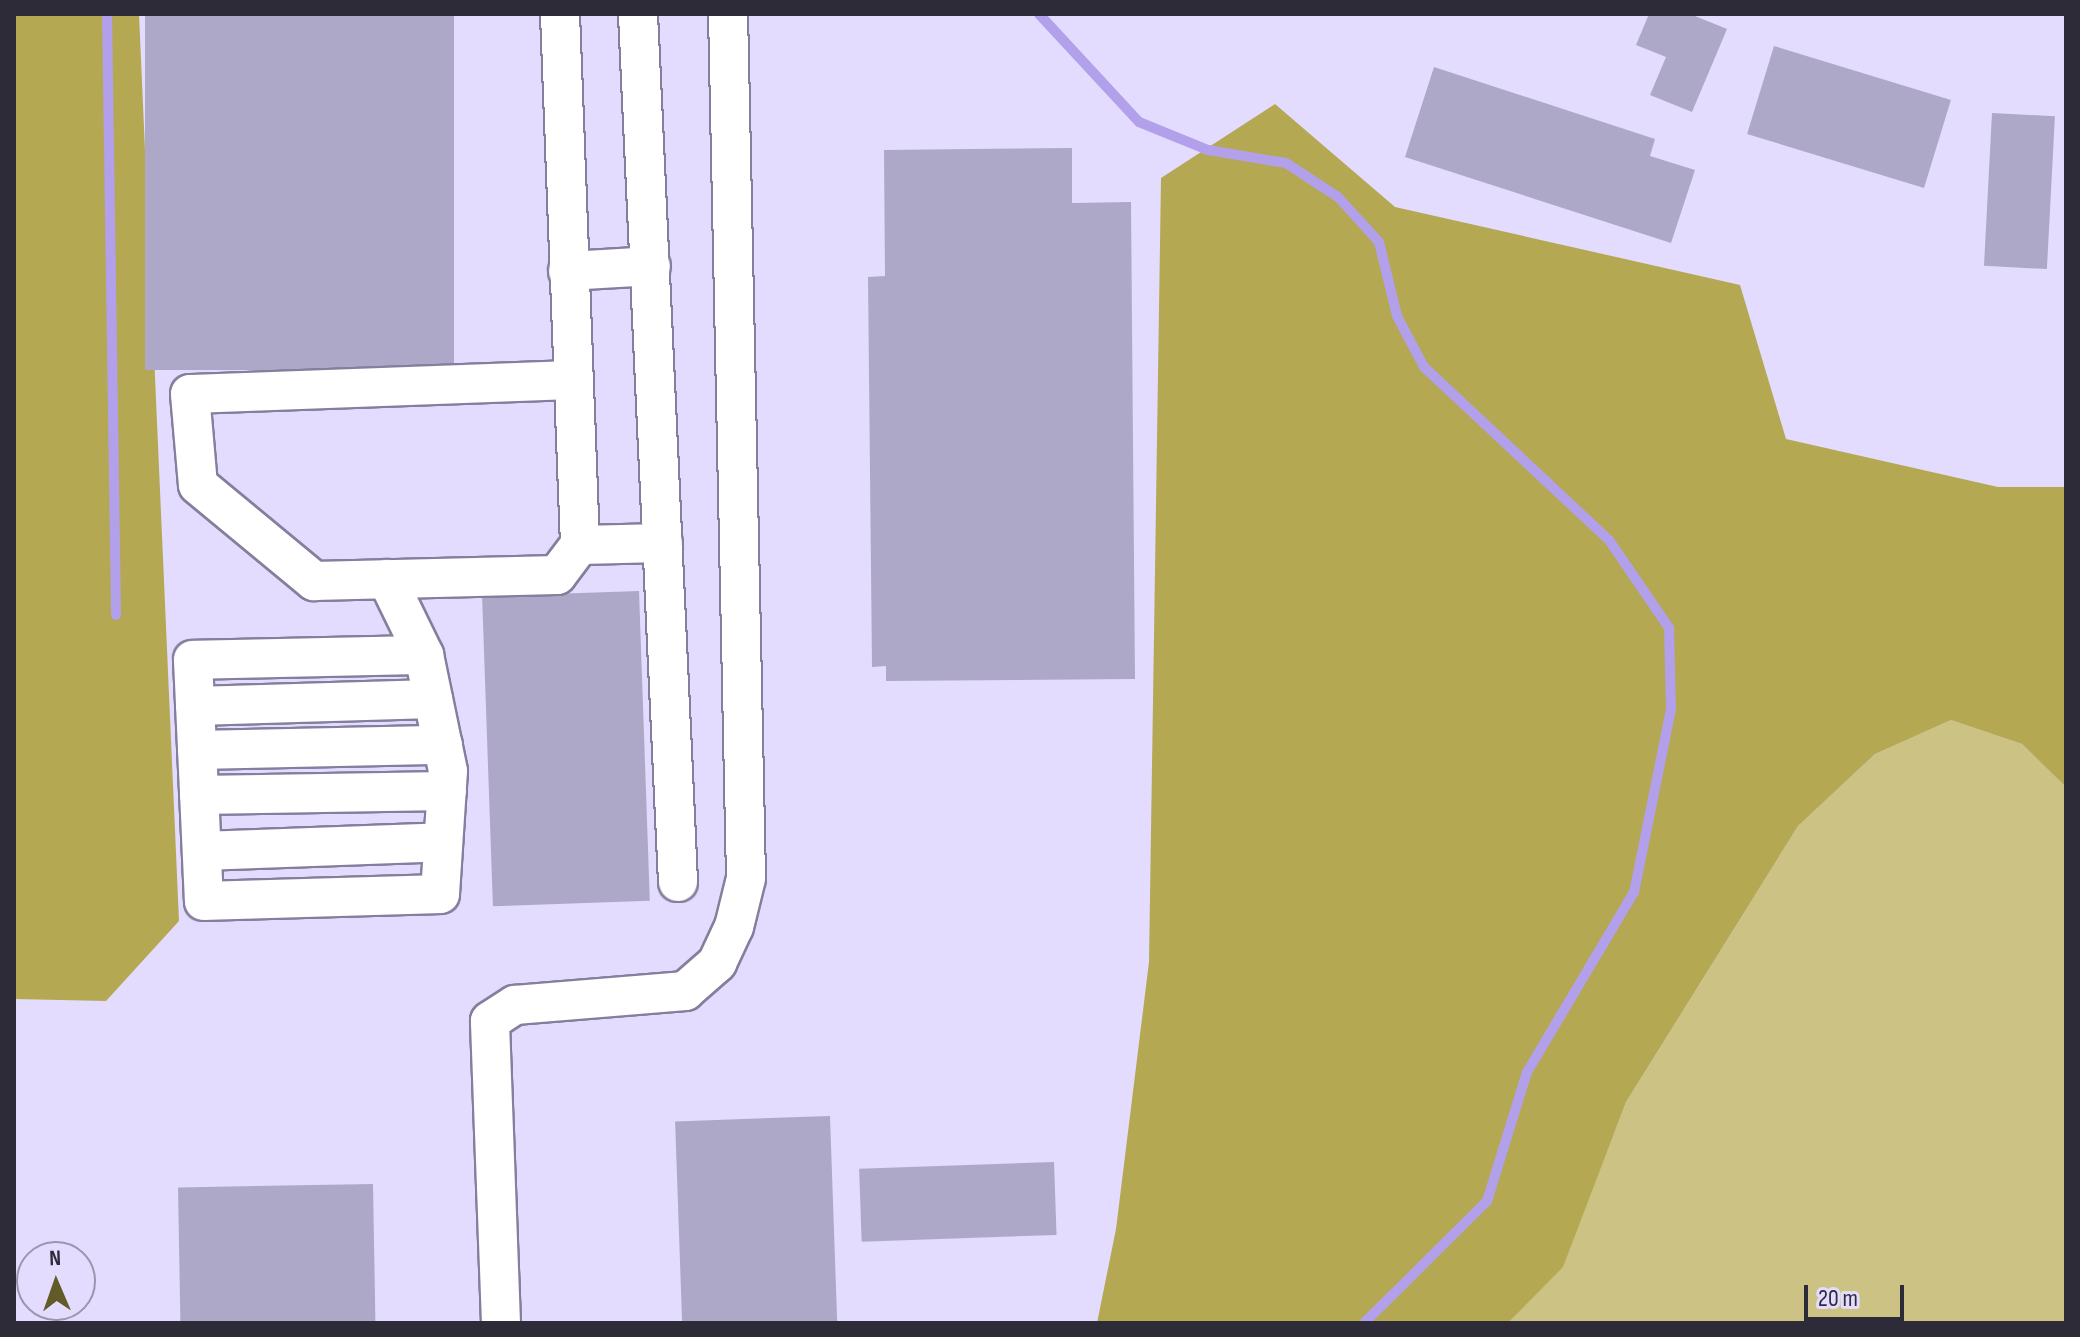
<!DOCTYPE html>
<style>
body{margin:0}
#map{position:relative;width:2080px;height:1337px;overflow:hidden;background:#e3dcfe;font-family:"Sofia Sans Condensed",sans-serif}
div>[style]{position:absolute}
.green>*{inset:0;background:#cbc283}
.forest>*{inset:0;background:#b4a853}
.stream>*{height:10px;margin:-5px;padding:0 5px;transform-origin:5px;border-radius:5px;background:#b2a0eb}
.building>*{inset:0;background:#aea8c8;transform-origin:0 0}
.roads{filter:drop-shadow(2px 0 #857e9d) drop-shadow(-2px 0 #857e9d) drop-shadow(0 2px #857e9d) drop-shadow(0 -2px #857e9d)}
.minor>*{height:38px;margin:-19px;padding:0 19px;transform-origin:19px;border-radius:19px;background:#fff}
span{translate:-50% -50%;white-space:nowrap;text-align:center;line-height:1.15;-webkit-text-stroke:6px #e3dcfe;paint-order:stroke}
.frame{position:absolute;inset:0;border:16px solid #2e2b38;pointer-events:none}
.north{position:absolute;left:16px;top:1241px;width:80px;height:80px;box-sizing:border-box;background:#e3dcfe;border:2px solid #9b95af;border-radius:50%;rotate:358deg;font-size:22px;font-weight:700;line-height:32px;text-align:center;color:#2e2b38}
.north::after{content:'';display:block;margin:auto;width:28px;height:36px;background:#625b28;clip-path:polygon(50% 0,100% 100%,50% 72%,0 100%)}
.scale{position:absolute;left:1804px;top:1285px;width:100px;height:36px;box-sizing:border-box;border:4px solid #2e2b38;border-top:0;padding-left:10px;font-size:24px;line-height:28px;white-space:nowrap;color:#2e2b38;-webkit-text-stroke:6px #e3dcfe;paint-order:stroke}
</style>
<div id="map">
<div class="green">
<i style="clip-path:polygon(1951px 720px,2022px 744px,2066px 787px,2066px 1323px,1508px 1323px,1562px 1267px,1626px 1102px,1798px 826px,1875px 754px)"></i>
</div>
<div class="forest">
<i style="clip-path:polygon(14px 14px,139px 14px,179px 921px,106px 1001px,14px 999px)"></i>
<i style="clip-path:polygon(1275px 104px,1395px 207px,1740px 285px,1786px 439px,1998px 487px,2066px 487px,2066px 787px,2022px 744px,1951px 720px,1875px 754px,1798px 826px,1626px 1102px,1563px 1267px,1508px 1323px,1097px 1323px,1116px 1229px,1149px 962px,1161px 178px)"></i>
</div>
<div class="stream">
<i style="left:107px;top:14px;width:601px;rotate:89.14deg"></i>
<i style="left:1039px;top:14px;width:147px;rotate:47.2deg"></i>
<i style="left:1139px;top:122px;width:74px;rotate:22.1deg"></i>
<i style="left:1208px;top:150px;width:79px;rotate:9.5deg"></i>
<i style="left:1286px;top:163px;width:62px;rotate:33.2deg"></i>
<i style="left:1338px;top:197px;width:61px;rotate:47.7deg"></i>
<i style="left:1379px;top:242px;width:76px;rotate:76.3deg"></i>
<i style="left:1397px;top:316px;width:58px;rotate:62.1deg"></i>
<i style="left:1424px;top:367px;width:253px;rotate:43.1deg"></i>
<i style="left:1609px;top:540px;width:107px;rotate:55.7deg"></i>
<i style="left:1669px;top:628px;width:81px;rotate:88.6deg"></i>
<i style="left:1671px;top:709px;width:187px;rotate:101.4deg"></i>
<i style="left:1634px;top:892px;width:209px;rotate:120.7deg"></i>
<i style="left:1527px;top:1072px;width:135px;rotate:107.2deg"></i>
<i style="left:1487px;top:1201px;width:173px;rotate:135.2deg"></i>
</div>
<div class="building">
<i style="left:145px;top:14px;width:309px;height:356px"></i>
<i style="clip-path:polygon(1649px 14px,1690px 14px,1727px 29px,1692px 112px,1650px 95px,1666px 57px,1636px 45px)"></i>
<i style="left:1774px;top:46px;width:185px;height:92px;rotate:17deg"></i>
<i style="clip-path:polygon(1434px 67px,1655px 139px,1650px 156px,1695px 170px,1671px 243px,1405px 157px)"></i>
<i style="left:1992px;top:113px;width:63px;height:153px;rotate:3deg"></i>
<i style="clip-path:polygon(1072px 148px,1072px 203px,1131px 202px,1135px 679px,886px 681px,886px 666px,872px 667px,868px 277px,885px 276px,884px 150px)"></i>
<i style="left:639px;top:591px;width:310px;height:157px;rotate:88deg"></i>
<i style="left:830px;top:1116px;width:207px;height:155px;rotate:88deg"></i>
<i style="left:1054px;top:1162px;width:73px;height:195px;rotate:88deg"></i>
<i style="left:373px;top:1184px;width:139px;height:195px;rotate:89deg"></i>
</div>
<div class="roads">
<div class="minor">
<i style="left:560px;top:14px;width:531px;rotate:87.84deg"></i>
<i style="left:580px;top:545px;width:83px;rotate:-1.4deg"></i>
<i style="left:638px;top:14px;width:869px;rotate:87.36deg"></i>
<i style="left:568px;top:271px;width:83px;rotate:-3.4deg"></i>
<i style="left:573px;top:380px;width:383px;rotate:177.9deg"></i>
<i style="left:190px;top:394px;width:91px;rotate:85deg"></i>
<i style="left:198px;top:485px;width:151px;rotate:39.6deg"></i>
<i style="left:314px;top:581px;width:243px;rotate:-1.4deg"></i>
<i style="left:557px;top:575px;width:38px;rotate:-53deg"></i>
<i style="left:387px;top:579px;width:85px;rotate:64deg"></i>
<i style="left:424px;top:655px;width:231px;rotate:178.8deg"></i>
<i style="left:193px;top:660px;width:241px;rotate:87.4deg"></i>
<i style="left:204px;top:901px;width:236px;rotate:-1.7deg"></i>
<i style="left:440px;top:894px;width:123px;rotate:-86.3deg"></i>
<i style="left:448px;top:771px;width:118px;rotate:-101.7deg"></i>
<i style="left:195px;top:706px;width:238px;rotate:-1.7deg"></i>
<i style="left:197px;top:750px;width:246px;rotate:-1.2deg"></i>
<i style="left:199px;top:795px;width:248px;rotate:-0.9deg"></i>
<i style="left:202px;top:851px;width:241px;rotate:-2.1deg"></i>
<i style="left:501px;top:1323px;width:302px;rotate:-92.1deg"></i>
<i style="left:490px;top:1021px;width:30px;rotate:-33deg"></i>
<i style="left:515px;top:1005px;width:171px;rotate:-4.7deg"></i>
<i style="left:685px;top:991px;width:43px;rotate:-41.2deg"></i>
<i style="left:717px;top:963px;width:40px;rotate:-65deg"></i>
<i style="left:734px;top:927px;width:50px;rotate:-76.2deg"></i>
<i style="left:746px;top:878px;width:864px;rotate:-91.19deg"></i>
</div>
</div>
<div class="frame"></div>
<div class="north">N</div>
<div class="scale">20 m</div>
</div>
